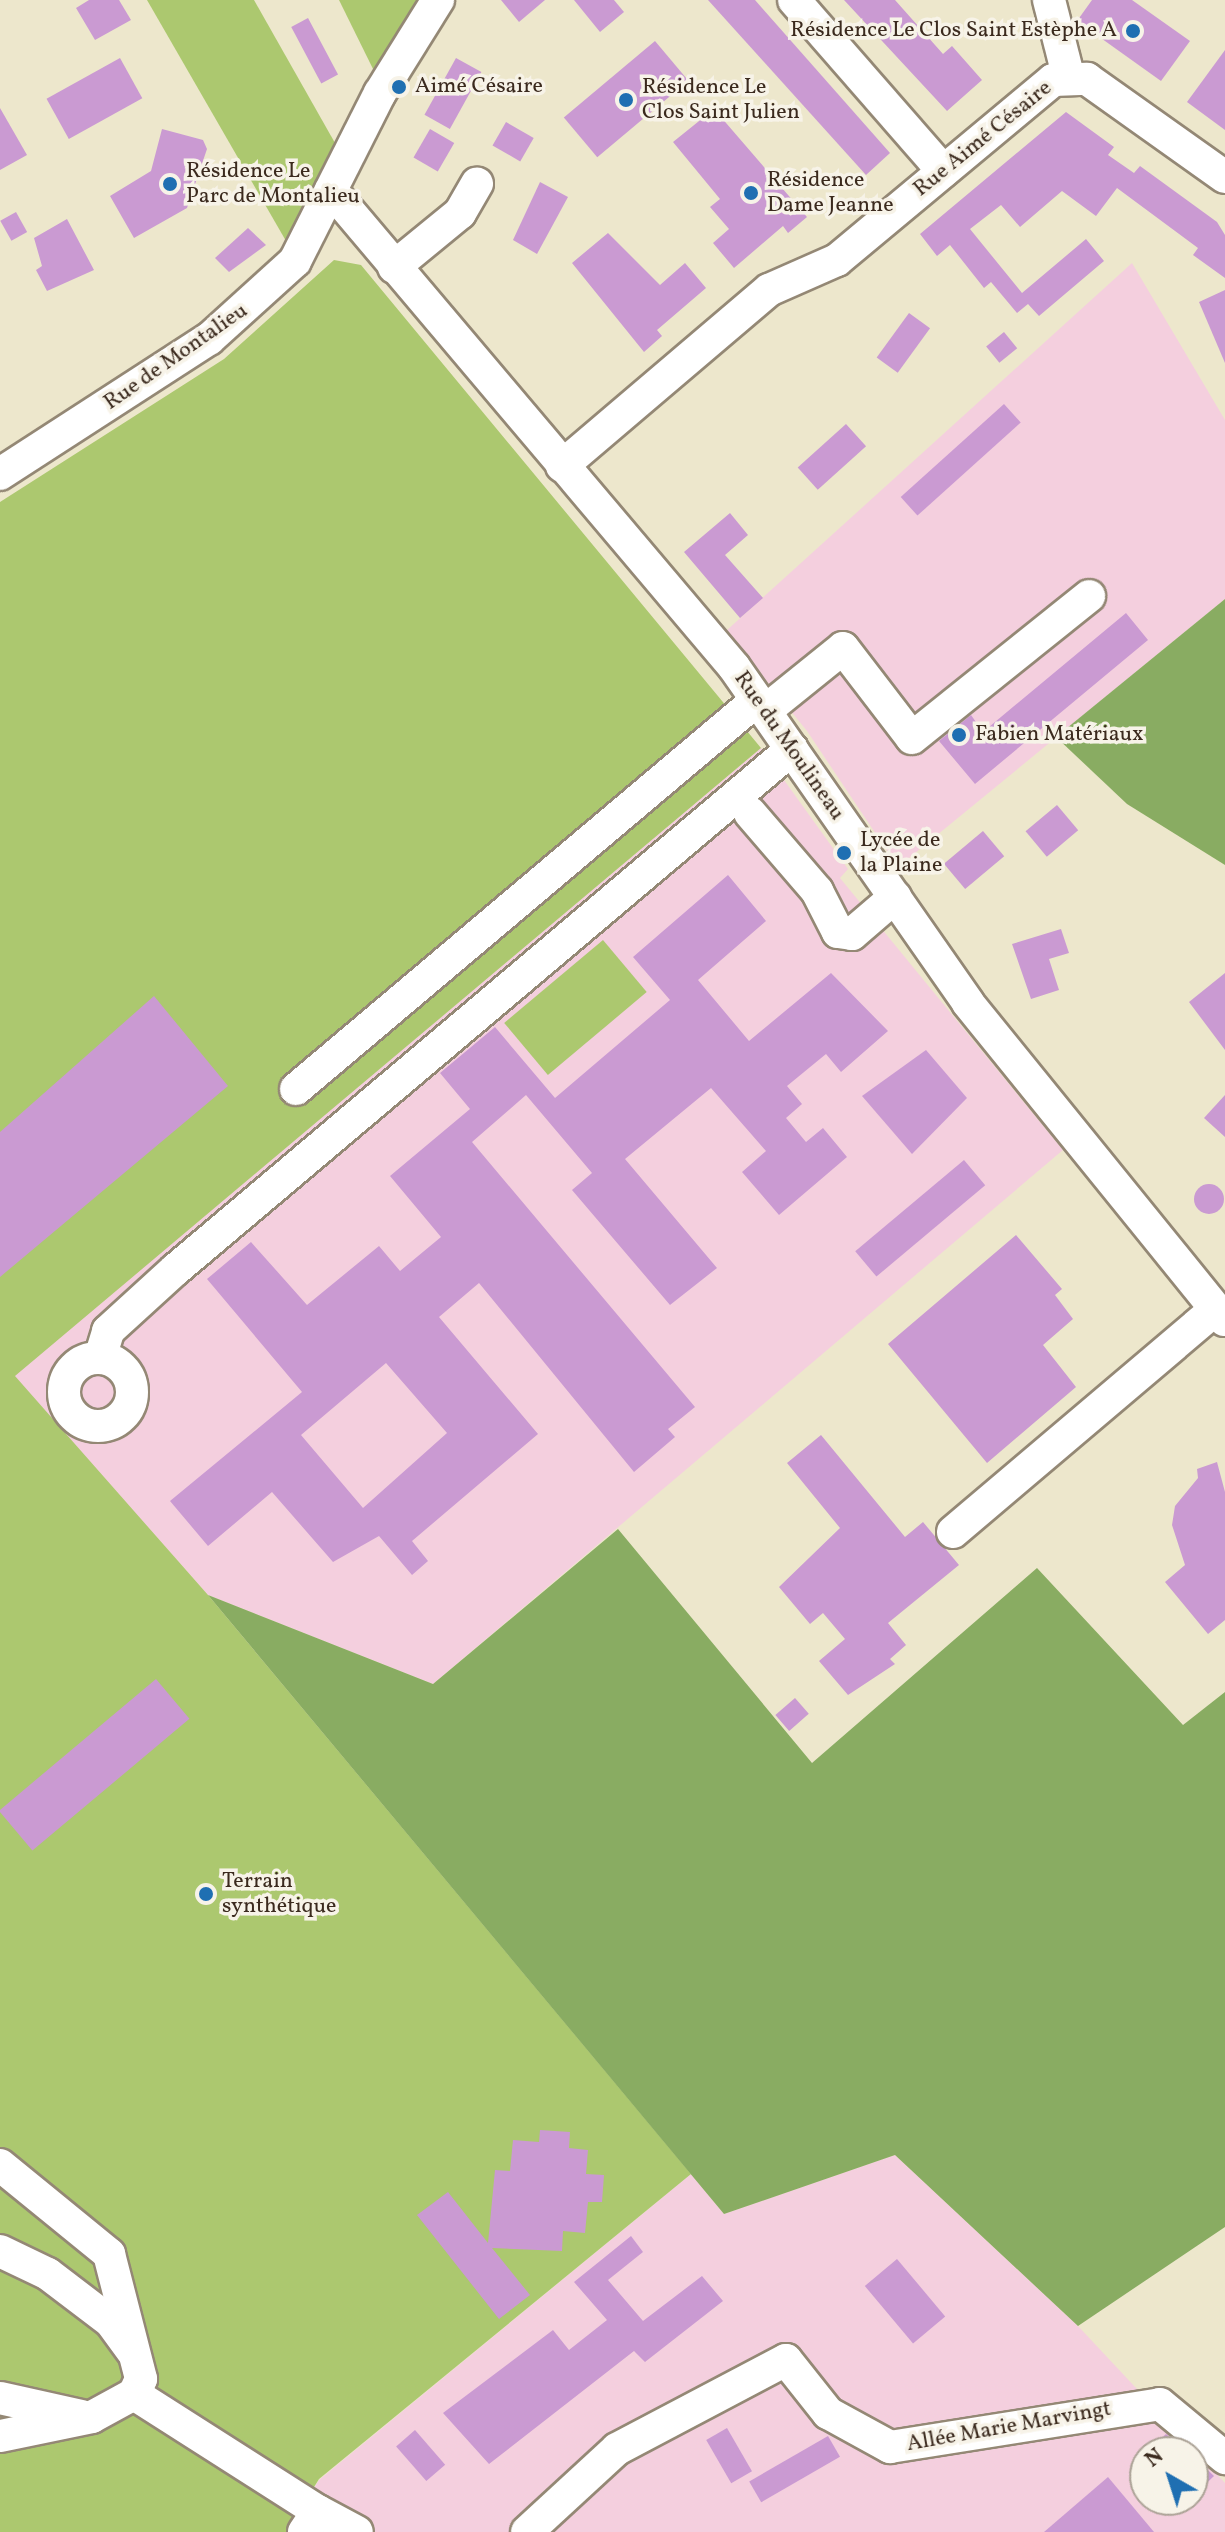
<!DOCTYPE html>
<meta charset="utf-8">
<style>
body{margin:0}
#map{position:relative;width:1225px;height:2532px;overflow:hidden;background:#ede7cc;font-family:Vollkorn,serif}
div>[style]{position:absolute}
.built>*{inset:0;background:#f4cfde}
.green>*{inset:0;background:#acc86f;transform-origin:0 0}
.forest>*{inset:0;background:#89ac62}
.building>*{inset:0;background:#ca9ad2;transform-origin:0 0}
.round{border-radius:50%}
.roads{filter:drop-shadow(2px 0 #948875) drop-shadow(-2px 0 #948875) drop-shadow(0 2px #948875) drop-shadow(0 -2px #948875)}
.minor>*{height:32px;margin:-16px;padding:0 16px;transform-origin:16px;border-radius:16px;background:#fff}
.minor>.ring{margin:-16px;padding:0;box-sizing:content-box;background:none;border:32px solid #fff;border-radius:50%}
.dots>*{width:22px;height:22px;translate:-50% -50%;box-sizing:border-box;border:4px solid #f7f3e8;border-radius:50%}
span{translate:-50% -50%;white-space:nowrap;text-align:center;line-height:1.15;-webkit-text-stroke:7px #f7f3e8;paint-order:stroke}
.poi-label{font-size:22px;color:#3b2a1e}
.right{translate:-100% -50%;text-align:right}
.left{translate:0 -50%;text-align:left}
.street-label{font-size:22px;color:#3b2a1e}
.north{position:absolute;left:1129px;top:2436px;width:80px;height:80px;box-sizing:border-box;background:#f7f3e8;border:2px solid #aca397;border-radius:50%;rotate:321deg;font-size:22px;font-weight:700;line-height:32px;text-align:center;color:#3b2a1e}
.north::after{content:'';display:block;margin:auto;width:28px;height:36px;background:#1f6fb2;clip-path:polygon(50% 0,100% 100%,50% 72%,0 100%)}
</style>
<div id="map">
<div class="built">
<i style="clip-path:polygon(1132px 263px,1225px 420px,1225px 599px,898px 867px,807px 731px,726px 631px)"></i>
<i style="clip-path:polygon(761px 748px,848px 869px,840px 878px,1063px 1150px,433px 1684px,208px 1595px,14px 1376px)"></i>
<i style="clip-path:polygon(evenodd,895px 2155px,1078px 2326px,1225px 2483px,1225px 2532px,286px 2532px,319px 2480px,691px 2174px,724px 2214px,895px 2155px,1145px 2452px,1193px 2452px,1193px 2500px,1145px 2500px,1145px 2452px)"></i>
</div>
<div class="green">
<i style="clip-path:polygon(147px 0,254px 0,335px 143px,286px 241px)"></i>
<i style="clip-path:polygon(339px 0,422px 0,376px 75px)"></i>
<i style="clip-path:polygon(334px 260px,361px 265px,761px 748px,15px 1376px,208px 1595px,691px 2174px,319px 2479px,286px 2532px,0 2532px,0 502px,224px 359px)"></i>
<i style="left:603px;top:940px;width:68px;height:129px;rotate:50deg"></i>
</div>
<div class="forest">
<i style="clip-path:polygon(1225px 599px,1225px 865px,1127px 804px,1056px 737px)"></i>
<i style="clip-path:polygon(618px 1529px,812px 1763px,1037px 1568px,1183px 1725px,1225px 1692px,1225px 2227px,1078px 2326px,895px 2155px,724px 2214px,208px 1595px,433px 1684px)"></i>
</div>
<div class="building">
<i style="clip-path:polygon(89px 0,119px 0,131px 20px,95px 40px,76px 8px)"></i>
<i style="clip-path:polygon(501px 0,545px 0,519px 22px)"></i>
<i style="clip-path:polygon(574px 0,614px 0,624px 12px,600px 32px)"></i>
<i style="clip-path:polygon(708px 0,755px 0,890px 153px,866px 175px)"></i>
<i style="clip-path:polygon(844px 0,895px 0,943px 54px,952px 46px,982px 80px,947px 111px)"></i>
<i style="clip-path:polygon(1092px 0,1132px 0,1190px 41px,1161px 81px,1077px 21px)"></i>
<i style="left:308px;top:18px;width:64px;height:19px;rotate:62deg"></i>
<i style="left:655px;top:41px;width:52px;height:119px;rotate:50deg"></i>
<i style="clip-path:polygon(1225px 50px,1225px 130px,1187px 102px)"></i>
<i style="left:120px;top:58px;width:46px;height:84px;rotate:61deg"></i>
<i style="left:456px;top:58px;width:29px;height:65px;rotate:29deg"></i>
<i style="clip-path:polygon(0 108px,27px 155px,0 170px)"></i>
<i style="clip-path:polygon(714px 109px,807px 217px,788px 233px,783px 226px,734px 268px,713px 243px,729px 229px,710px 207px,720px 199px,673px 142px)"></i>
<i style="clip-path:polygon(1066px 112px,1114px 147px,1108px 155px,1134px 173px,1140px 166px,1217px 222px,1225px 235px,1225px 278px,1193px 255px,1198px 248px,1117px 188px,1096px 216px,1062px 191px,1020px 227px,1001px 205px,970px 229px,1022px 293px,1086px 239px,1104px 261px,1039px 316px,1028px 304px,1017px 313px,991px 282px,984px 288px,950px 245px,937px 256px,920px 234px)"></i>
<i style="left:506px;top:122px;width:32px;height:27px;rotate:30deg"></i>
<i style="clip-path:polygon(162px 129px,203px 140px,207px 149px,187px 208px,134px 238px,110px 196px,151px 171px)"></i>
<i style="left:430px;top:129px;width:28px;height:33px;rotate:30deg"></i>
<i style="clip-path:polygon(540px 182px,568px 197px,537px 254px,513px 240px)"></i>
<i style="left:16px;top:212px;width:23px;height:18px;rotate:61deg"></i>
<i style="clip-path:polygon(67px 219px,94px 270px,47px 291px,36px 270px,42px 266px,34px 238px)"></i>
<i style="clip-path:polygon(248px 228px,266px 245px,229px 272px,215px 258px)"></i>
<i style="clip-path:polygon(608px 233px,660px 285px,685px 263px,706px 288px,657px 330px,662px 336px,644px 352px,572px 263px)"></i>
<i style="clip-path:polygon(1225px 290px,1225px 363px,1199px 302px)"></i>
<i style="left:909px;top:313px;width:26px;height:55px;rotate:36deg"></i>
<i style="left:1004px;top:332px;width:21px;height:23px;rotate:51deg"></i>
<i style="left:1004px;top:404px;width:25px;height:139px;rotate:48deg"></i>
<i style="left:846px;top:424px;width:30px;height:65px;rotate:48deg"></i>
<i style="clip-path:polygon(730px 513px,748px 535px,725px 555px,763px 598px,740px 618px,684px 552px)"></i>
<i style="clip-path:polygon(1126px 613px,1148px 640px,975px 784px,939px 741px,971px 715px,983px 732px)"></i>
<i style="left:1057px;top:805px;width:33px;height:41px;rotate:50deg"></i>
<i style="left:983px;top:831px;width:33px;height:51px;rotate:50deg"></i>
<i style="clip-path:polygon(evenodd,728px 875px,766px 921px,698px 980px,749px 1041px,831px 973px,888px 1031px,841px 1072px,826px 1054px,787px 1086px,802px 1104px,786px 1118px,806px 1142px,823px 1128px,847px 1157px,779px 1215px,742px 1172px,766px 1151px,711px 1088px,625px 1159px,717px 1268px,670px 1305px,572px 1190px,592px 1173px,526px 1095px,472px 1142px,695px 1407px,668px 1429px,675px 1437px,634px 1472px,479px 1283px,439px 1317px,538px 1434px,412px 1541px,428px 1561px,412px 1575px,379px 1536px,333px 1562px,272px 1492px,208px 1546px,170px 1501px,302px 1392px,207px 1279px,251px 1242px,307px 1305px,379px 1246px,400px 1271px,441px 1237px,390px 1176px,470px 1109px,440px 1073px,495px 1027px,555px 1098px,670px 1000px,633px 957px,728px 875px,386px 1363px,447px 1433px,363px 1508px,301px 1435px,386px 1363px)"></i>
<i style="clip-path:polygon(1061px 929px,1069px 953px,1049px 959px,1059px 990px,1031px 999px,1012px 944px)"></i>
<i style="clip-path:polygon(1225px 973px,1225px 1050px,1189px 1002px)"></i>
<i style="clip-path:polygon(154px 996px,228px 1086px,0 1277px,0 1132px)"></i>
<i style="clip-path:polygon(926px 1050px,967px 1098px,912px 1154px,862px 1096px)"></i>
<i style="clip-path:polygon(1225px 1095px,1225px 1137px,1204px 1118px)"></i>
<i style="left:964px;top:1160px;width:33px;height:142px;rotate:50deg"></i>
<i class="round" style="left:1194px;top:1184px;width:30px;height:30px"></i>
<i style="clip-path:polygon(1016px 1235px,1062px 1289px,1055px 1295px,1073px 1319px,1043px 1345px,1076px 1387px,987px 1463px,888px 1344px)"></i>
<i style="clip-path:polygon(821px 1435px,905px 1537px,923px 1522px,959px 1565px,888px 1623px,906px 1645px,890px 1659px,895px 1664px,848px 1695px,819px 1661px,845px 1639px,823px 1613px,810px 1624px,779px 1587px,840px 1528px,787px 1463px)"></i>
<i style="clip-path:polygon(1217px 1462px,1225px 1492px,1225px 1620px,1208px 1634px,1165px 1582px,1185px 1565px,1172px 1525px,1175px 1506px,1198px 1478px,1197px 1469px)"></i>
<i style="left:156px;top:1679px;width:52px;height:205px;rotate:50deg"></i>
<i style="left:795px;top:1698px;width:21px;height:26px;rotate:49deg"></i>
<i style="clip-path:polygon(540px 2130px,570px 2132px,569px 2148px,588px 2150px,586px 2174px,604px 2175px,602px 2202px,588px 2202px,585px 2233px,563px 2231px,562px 2251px,492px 2248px,530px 2295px,499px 2319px,417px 2215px,448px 2192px,488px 2243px,495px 2170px,510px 2171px,513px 2140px,539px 2142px)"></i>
<i style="clip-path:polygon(631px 2236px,643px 2252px,608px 2280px,643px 2321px,702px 2276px,723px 2301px,645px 2362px,634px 2351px,489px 2464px,443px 2413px,553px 2330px,569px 2350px,607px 2320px,574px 2282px)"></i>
<i style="left:897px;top:2259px;width:75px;height:42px;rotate:50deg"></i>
<i style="left:727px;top:2428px;width:50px;height:24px;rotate:60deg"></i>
<i style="left:415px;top:2430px;width:46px;height:25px;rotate:49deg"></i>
<i style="clip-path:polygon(1166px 2434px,1188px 2452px,1147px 2452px)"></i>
<i style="left:828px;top:2436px;width:24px;height:91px;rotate:60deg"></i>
<i style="clip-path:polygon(1193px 2456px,1214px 2476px,1193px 2496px)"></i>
<i style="clip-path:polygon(1108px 2477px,1154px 2532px,1044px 2532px)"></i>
</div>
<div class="roads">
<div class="minor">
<i style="left:794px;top:0;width:227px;rotate:48.9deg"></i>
<i style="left:1049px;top:0;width:77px;rotate:75.8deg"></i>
<i style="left:331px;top:190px;width:624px;rotate:49.81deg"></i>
<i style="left:734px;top:667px;width:409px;rotate:55.1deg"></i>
<i style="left:968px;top:1003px;width:408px;rotate:51deg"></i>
<i style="left:394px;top:267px;width:85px;rotate:-39.3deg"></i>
<i style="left:460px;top:213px;width:34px;rotate:-60deg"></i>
<i style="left:562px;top:466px;width:272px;rotate:-40.4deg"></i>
<i style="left:769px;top:290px;width:74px;rotate:-23.8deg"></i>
<i style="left:837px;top:260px;width:281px;rotate:-39.8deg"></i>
<i style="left:1053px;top:80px;width:34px;rotate:-2deg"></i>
<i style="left:1087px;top:79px;width:169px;rotate:35.4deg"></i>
<i style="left:0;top:474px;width:249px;rotate:-32.9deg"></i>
<i style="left:209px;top:339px;width:116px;rotate:-42.2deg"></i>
<i style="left:295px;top:261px;width:188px;rotate:-63.2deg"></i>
<i style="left:380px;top:93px;width:110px;rotate:-58.1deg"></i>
<i style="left:765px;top:711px;width:100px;rotate:-38.9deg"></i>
<i style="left:843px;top:648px;width:113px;rotate:52.5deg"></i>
<i style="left:912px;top:738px;width:227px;rotate:-38.7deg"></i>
<i style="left:750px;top:813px;width:103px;rotate:49.3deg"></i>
<i style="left:817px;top:891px;width:46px;rotate:62.9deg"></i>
<i style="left:838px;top:932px;width:14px;rotate:8deg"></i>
<i style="left:852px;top:934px;width:57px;rotate:-40.7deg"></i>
<i style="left:296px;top:1089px;width:603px;rotate:-40.16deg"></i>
<i style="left:100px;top:1358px;width:28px;rotate:-73deg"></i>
<i style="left:108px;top:1331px;width:92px;rotate:-42.4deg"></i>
<i style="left:176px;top:1269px;width:806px;rotate:-40.17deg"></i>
<i class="ring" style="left:64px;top:1358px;width:36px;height:36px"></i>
<i style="left:953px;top:1532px;width:345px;rotate:-40.3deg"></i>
<i style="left:0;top:2165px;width:141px;rotate:39.2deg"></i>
<i style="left:109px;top:2254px;width:129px;rotate:75.6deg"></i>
<i style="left:141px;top:2379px;width:17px;rotate:115deg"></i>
<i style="left:134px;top:2394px;width:48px;rotate:151.3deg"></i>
<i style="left:92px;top:2417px;width:94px;rotate:168.3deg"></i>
<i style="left:0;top:2251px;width:53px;rotate:25.6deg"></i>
<i style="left:48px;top:2274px;width:79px;rotate:37.3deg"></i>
<i style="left:111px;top:2322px;width:36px;rotate:54deg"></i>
<i style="left:134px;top:2394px;width:218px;rotate:32.5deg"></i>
<i style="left:0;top:2398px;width:84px;rotate:12.4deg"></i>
<i style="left:304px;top:2532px;width:25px;rotate:-56deg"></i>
<i style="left:318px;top:2511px;width:44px;rotate:28.3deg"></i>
<i style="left:527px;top:2532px;width:122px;rotate:-42.7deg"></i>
<i style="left:617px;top:2449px;width:191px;rotate:-27.8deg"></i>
<i style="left:786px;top:2360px;width:68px;rotate:51.6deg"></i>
<i style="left:828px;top:2413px;width:71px;rotate:28.7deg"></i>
<i style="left:890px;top:2447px;width:273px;rotate:-9deg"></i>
<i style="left:1160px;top:2404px;width:85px;rotate:39.7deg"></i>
</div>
</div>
<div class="dots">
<i style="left:1133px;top:31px;background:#1f6fb2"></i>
<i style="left:399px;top:87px;background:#1f6fb2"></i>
<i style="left:626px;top:100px;background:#1f6fb2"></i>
<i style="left:170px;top:184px;background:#1f6fb2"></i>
<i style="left:751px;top:193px;background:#1f6fb2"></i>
<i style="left:959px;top:735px;background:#1f6fb2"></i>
<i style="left:844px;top:853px;background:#1f6fb2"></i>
<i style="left:206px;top:1894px;background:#1f6fb2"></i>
</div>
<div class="poi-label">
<span class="right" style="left:1117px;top:31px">Résidence Le Clos Saint Estèphe A</span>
<span class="left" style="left:415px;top:87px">Aimé Césaire</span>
<span class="left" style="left:642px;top:100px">Résidence Le<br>Clos Saint Julien</span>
<span class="left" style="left:186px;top:184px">Résidence Le<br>Parc de Montalieu</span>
<span class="left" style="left:767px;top:193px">Résidence<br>Dame Jeanne</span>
<span class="left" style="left:975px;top:735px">Fabien Matériaux</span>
<span class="left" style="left:860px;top:853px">Lycée de<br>la Plaine</span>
<span class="left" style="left:222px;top:1894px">Terrain<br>synthétique</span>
</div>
<div class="street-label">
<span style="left:983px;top:139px;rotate:-39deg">Rue Aimé Césaire</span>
<span style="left:176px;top:357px;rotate:-35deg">Rue de Montalieu</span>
<span style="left:789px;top:746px;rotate:55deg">Rue du Moulineau</span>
<span style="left:1009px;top:2427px;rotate:-10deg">Allée Marie Marvingt</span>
</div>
<div class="north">N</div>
</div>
